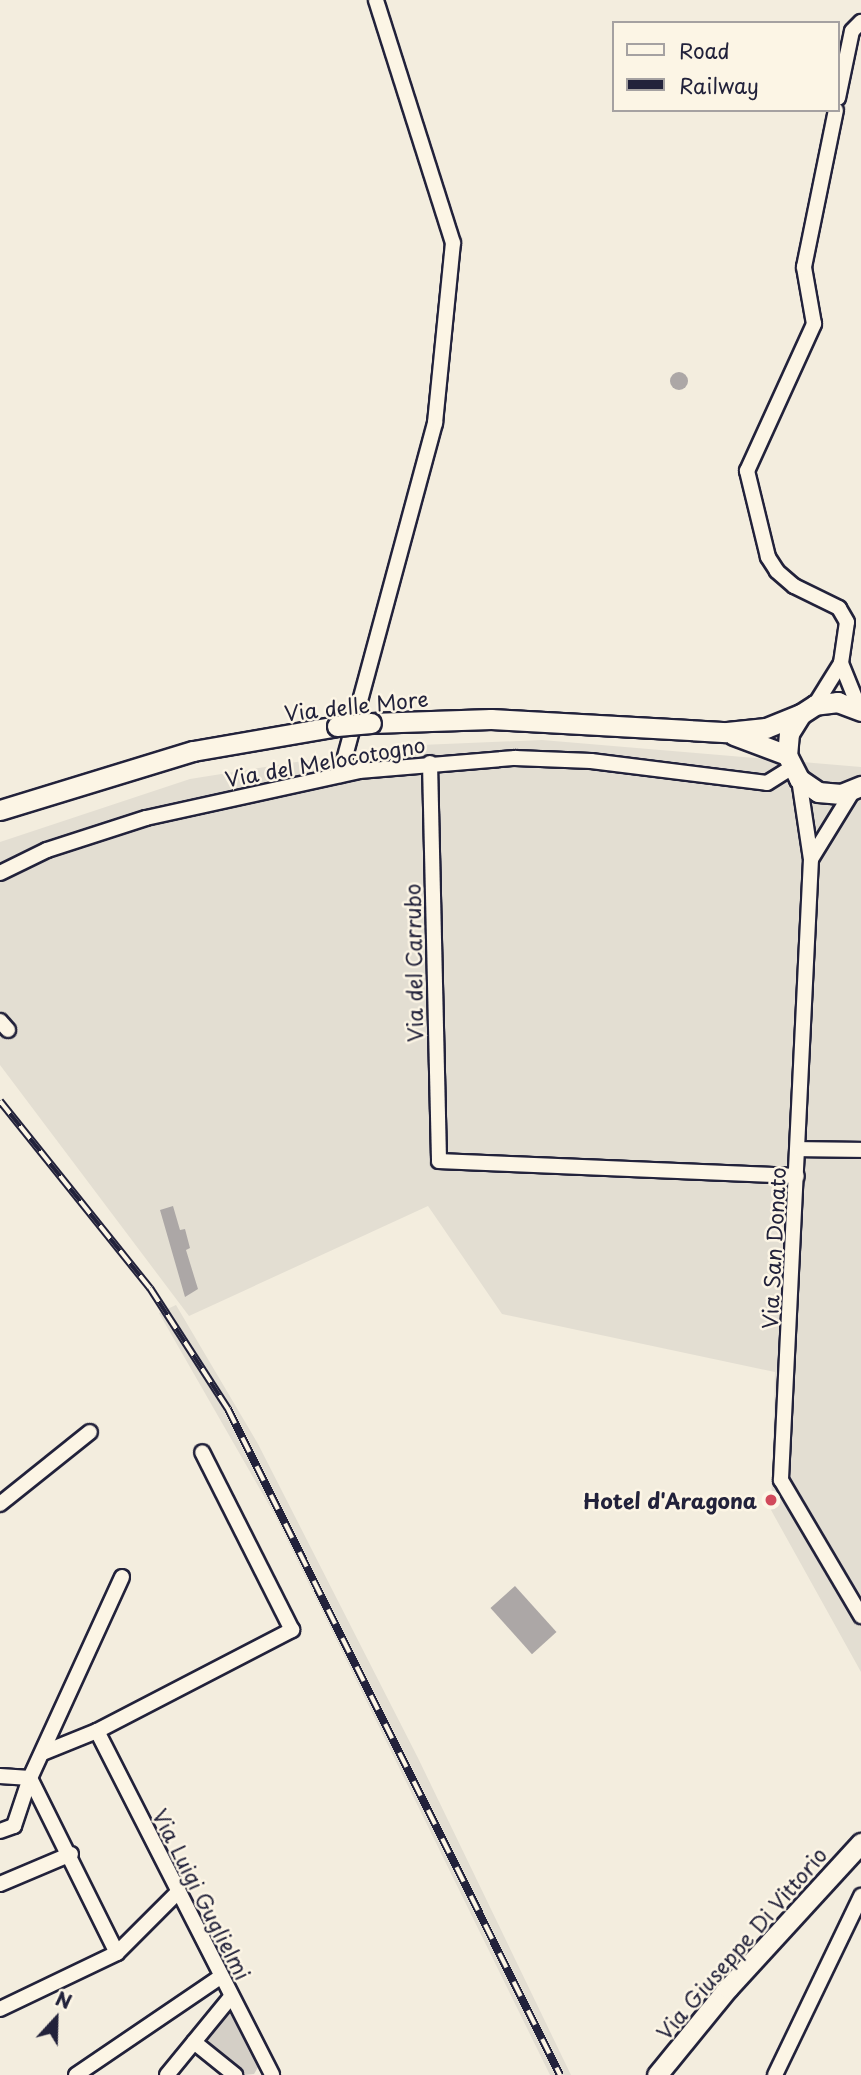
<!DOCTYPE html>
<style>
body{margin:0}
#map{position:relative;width:861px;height:2075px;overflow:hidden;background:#f3edde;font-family:"Playpen Sans",sans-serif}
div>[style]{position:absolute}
.built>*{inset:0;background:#e3ded2}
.green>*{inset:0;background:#d4cfc6}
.water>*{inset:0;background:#aca7a6;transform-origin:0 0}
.round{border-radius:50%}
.roads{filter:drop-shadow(2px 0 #22223b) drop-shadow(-2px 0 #22223b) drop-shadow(0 2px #22223b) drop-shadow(0 -2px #22223b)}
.street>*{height:14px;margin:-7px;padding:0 7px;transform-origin:7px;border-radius:7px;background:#fcf5e5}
.secondary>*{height:19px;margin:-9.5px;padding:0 9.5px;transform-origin:9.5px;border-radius:9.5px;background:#fcf5e5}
.rail>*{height:8px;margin-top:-4px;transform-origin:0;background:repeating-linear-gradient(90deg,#fcf5e5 0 16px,#22223b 0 32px);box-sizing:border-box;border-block:2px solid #22223b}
.bridges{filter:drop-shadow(2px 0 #22223b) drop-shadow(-2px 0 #22223b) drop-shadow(0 2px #22223b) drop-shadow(0 -2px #22223b)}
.secondary-bridge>*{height:19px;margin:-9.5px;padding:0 9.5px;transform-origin:9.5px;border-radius:9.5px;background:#fcf5e5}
.dots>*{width:19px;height:19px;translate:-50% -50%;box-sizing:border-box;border:4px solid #fcf5e5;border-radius:50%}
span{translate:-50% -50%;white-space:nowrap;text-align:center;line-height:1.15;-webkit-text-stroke:5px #fcf5e5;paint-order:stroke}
.street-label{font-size:21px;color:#22223b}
.poi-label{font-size:21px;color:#22223b;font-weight:700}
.right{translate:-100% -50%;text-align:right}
.legend{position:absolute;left:612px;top:21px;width:228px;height:91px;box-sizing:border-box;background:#fcf5e5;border:2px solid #a5a1a1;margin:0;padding:9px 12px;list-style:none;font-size:21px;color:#22223b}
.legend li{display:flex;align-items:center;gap:14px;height:35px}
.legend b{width:35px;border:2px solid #a5a1a1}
.north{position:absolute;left:21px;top:1984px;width:70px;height:70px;-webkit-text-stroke:5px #fcf5e5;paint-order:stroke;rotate:22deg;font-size:19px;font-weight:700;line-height:28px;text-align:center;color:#22223b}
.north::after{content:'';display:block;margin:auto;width:24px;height:32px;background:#22223b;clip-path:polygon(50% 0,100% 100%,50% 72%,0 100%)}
</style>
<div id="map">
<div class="built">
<i style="clip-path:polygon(542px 740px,861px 767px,861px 1672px,771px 1510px,775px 1372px,502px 1314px,428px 1206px,189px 1316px,0 1065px,0 842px,190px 779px,397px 746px)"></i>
<i style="clip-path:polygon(176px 1305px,258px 1444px,418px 1758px,571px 2075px,550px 2075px,276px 1517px,159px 1313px)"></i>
</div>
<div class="green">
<i style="clip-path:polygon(229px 2012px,260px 2064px,254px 2074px,244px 2075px,207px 2040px)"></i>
</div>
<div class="water">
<i class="round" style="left:670px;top:372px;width:18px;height:18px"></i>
<i style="clip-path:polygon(173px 1206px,180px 1230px,185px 1229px,190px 1248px,186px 1250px,198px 1289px,185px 1297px,160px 1210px)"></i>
<i style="left:515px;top:1586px;width:62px;height:33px;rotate:48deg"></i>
</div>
<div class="roads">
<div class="street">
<i style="left:838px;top:98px;width:68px;rotate:-78.2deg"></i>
<i style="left:852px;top:31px;width:13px;rotate:-45deg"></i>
<i style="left:841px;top:663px;width:51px;rotate:68deg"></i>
<i style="left:815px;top:705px;width:49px;rotate:-58.2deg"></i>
<i style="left:841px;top:663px;width:41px;rotate:-81.7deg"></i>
<i style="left:847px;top:622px;width:16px;rotate:-120deg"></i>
<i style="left:839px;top:608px;width:50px;rotate:-153.9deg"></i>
<i style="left:794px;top:586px;width:23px;rotate:-139deg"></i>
<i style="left:777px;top:571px;width:17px;rotate:-123deg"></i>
<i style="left:768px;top:557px;width:89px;rotate:-103.7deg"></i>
<i style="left:747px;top:471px;width:162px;rotate:-65.5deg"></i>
<i style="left:814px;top:324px;width:58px;rotate:-100deg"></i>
<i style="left:804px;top:267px;width:160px;rotate:-78.5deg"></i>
<i style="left:430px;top:763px;width:398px;rotate:88.7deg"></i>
<i style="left:439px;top:1161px;width:358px;rotate:2.4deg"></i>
<i style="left:340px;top:775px;width:365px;rotate:-74.9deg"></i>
<i style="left:435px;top:423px;width:181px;rotate:-84.3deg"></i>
<i style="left:453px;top:243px;width:255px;rotate:-107.6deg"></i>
<i style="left:799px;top:779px;width:81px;rotate:81.5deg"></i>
<i style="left:811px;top:859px;width:622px;rotate:92.77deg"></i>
<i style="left:781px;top:1480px;width:158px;rotate:59.5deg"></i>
<i style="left:811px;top:859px;width:82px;rotate:-58.4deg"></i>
<i style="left:0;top:873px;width:52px;rotate:-26.1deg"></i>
<i style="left:47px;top:850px;width:104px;rotate:-17.9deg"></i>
<i style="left:146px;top:818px;width:218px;rotate:-12.4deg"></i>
<i style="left:359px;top:771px;width:157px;rotate:-4.8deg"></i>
<i style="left:515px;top:758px;width:76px;rotate:2.3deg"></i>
<i style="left:591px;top:761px;width:177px;rotate:7.1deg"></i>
<i style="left:767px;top:783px;width:28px;rotate:-32deg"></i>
<i style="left:0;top:1021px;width:12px;rotate:48deg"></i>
<i style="left:798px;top:1149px;width:63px;rotate:0.9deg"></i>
<i style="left:0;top:1504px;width:115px;rotate:-38.7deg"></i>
<i style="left:97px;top:1731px;width:386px;rotate:63deg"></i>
<i style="left:45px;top:1752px;width:56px;rotate:-22deg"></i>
<i style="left:97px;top:1731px;width:220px;rotate:-27.4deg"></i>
<i style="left:292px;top:1630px;width:199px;rotate:-116.8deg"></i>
<i style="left:0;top:1776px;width:30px;rotate:4deg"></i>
<i style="left:30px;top:1778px;width:195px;rotate:63.6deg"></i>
<i style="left:0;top:1831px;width:15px;rotate:-20deg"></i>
<i style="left:14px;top:1826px;width:51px;rotate:-71.6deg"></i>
<i style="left:30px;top:1778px;width:221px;rotate:-65.4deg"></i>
<i style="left:0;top:1884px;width:77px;rotate:-22.9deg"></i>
<i style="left:0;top:2009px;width:130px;rotate:-25.6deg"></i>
<i style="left:117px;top:1953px;width:85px;rotate:-45deg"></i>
<i style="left:194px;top:2042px;width:53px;rotate:38.8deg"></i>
<i style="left:76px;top:2075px;width:174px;rotate:-34.2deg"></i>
<i style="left:167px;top:2075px;width:99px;rotate:-50.7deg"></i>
<i style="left:775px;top:2075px;width:199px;rotate:-64.3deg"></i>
</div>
<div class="secondary">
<i style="left:861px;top:711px;width:25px;rotate:-159deg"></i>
<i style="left:838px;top:702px;width:23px;rotate:173deg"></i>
<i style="left:815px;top:705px;width:17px;rotate:147deg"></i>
<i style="left:801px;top:714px;width:22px;rotate:122deg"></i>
<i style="left:789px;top:733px;width:22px;rotate:95deg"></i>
<i style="left:787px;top:755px;width:27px;rotate:63deg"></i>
<i style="left:799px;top:779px;width:23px;rotate:34deg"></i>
<i style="left:818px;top:792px;width:23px;rotate:5deg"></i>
<i style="left:841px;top:794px;width:22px;rotate:-22deg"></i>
<i style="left:371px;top:723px;width:120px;rotate:-1.9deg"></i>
<i style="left:491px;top:719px;width:236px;rotate:3.2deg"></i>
<i style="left:727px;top:732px;width:39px;rotate:-6deg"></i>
<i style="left:766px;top:728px;width:38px;rotate:-22deg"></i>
<i style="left:734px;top:735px;width:57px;rotate:20.7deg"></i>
<i style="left:0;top:810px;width:202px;rotate:-17deg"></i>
<i style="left:193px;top:751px;width:146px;rotate:-9.8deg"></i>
<i style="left:657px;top:2075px;width:112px;rotate:-50.8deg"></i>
<i style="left:728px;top:1988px;width:197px;rotate:-47.5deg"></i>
</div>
</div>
<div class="rail">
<i style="left:0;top:1101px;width:240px;rotate:51.3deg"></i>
<i style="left:150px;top:1288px;width:144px;rotate:57.2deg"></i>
<i style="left:228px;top:1409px;width:744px;rotate:63.5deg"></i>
</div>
<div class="bridges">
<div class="secondary-bridge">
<i style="left:337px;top:726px;width:34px;rotate:-5deg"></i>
</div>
</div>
<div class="dots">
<i style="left:771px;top:1500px;background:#d1495b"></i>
</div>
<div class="street-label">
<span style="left:356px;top:705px;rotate:-6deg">Via delle More</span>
<span style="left:325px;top:761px;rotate:-10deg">Via del Melocotogno</span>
<span style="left:413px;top:963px;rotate:-91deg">Via del Carrubo</span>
<span style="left:773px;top:1248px;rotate:-87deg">Via San Donato</span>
<span style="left:202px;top:1894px;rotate:63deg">Via Luigi Guglielmi</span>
<span style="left:741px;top:1943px;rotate:-49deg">Via Giuseppe Di Vittorio</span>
</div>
<div class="poi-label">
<span class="right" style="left:757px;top:1500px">Hotel d'Aragona</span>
</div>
<ul class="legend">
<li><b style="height:9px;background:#fcf5e5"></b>Road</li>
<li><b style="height:9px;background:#22223b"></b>Railway</li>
</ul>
<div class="north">N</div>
</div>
